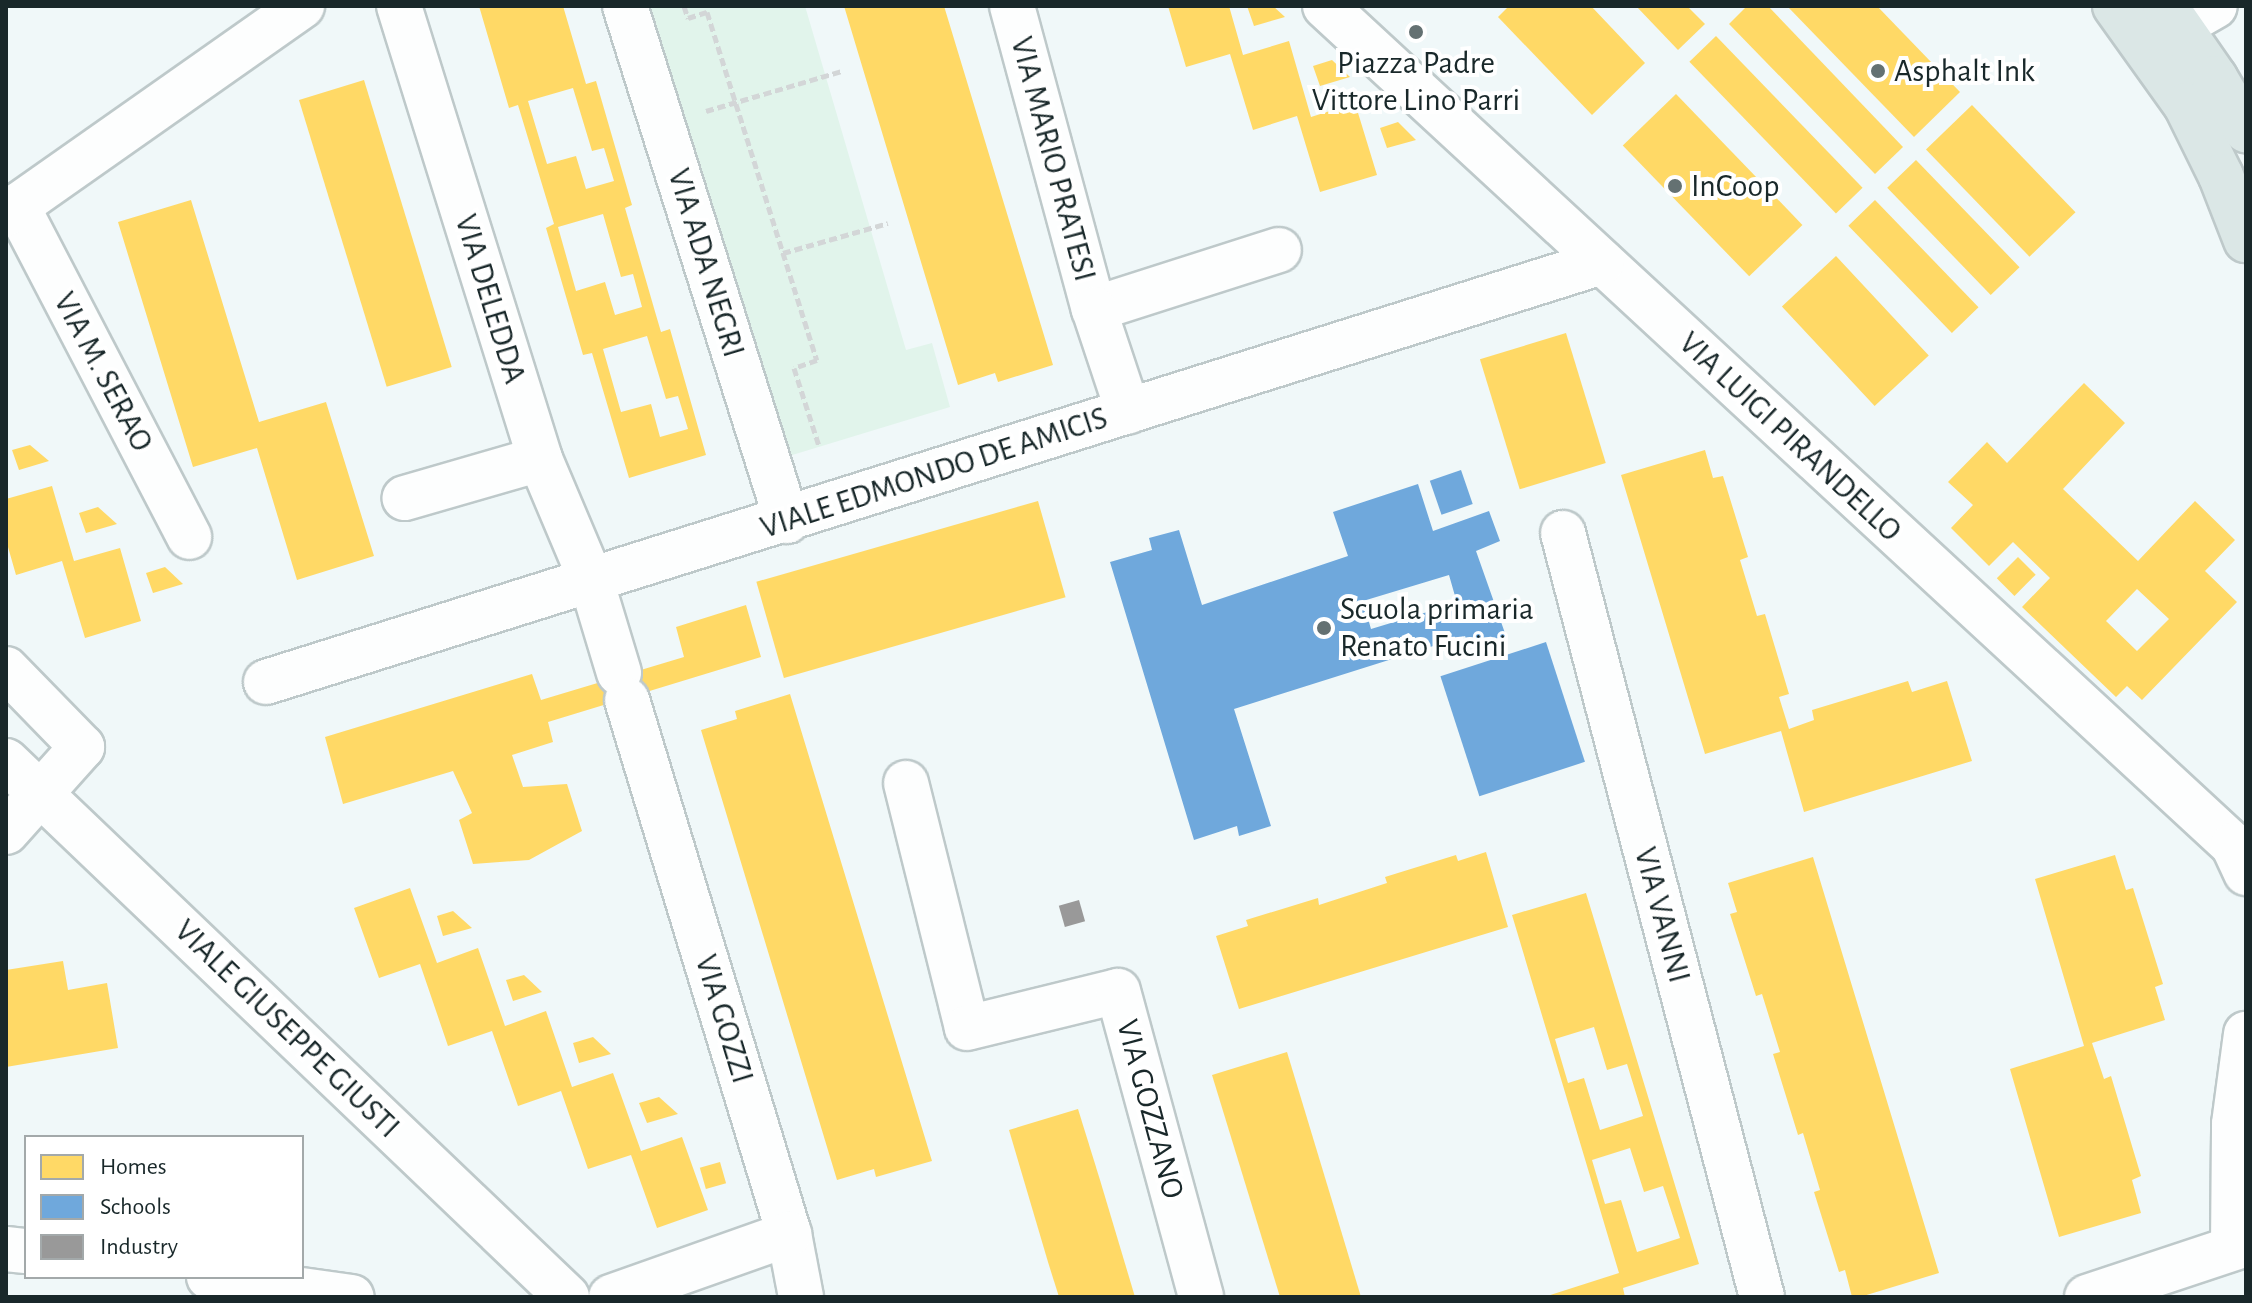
<!DOCTYPE html>
<style>
body{margin:0}
#map{position:relative;width:2252px;height:1303px;overflow:hidden;background:#f0f8f9;font-family:"Alegreya Sans",sans-serif}
div>[style]{position:absolute}
.green>*{inset:0;background:#e1f4eb}
.homes>*{inset:0;background:#ffd966;transform-origin:0 0}
.schools>*{inset:0;background:#6fa8dc;transform-origin:0 0}
.industry>*{inset:0;background:#999;transform-origin:0 0}
.path>*{height:5px;margin-top:-2.5px;transform-origin:0;background:repeating-linear-gradient(90deg,#d3d6d7 0 8px,transparent 0 12px)}
.roads{filter:drop-shadow(2px 0 #bec9ca) drop-shadow(-2px 0 #bec9ca) drop-shadow(0 2px #bec9ca) drop-shadow(0 -2px #bec9ca)}
.minor>*{height:44px;margin:-22px;padding:0 22px;transform-origin:22px;border-radius:22px;background:#fdfefe}
.major>*{height:44px;margin:-22px;padding:0 22px;transform-origin:22px;border-radius:22px;background:#dbe7e6}
.dots>*{width:22px;height:22px;translate:-50% -50%;box-sizing:border-box;border:4px solid #fff;border-radius:50%}
span{translate:-50% -50%;white-space:nowrap;text-align:center;line-height:1.15;-webkit-text-stroke:8px #fff;paint-order:stroke}
.poi-label{font-size:32px;color:#19282a}
.left{translate:0 -50%;text-align:left}
.street-label{font-size:32px;color:#19282a}
.frame{position:absolute;inset:0;border:8px solid #19282a;pointer-events:none}
.legend{position:absolute;left:24px;top:1135px;width:280px;height:144px;box-sizing:border-box;background:#fff;border:2px solid #a3a9aa;margin:0;padding:10px 14px;list-style:none;font-size:24px;color:#19282a}
.legend li{display:flex;align-items:center;gap:16px;height:40px}
.legend b{width:40px;border:2px solid #a3a9aa}
</style>
<div id="map">
<div class="green">
<i style="clip-path:polygon(644px 6px,805px 6px,906px 350px,932px 343px,950px 407px,789px 456px)"></i>
</div>
<div class="homes">
<i style="clip-path:polygon(evenodd,479px 6px,563px 6px,586px 84px,596px 81px,632px 205px,625px 208px,656px 315px,661px 332px,670px 329px,706px 455px,629px 478px,592px 353px,583px 355px,546px 228px,554px 224px,518px 105px,509px 108px,479px 6px,573px 88px,592px 151px,604px 148px,614px 181px,586px 189px,576px 156px,547px 164px,528px 101px,573px 88px,479px 6px,603px 214px,621px 277px,633px 274px,642px 307px,615px 315px,605px 282px,576px 291px,558px 227px,603px 214px,479px 6px,647px 336px,666px 399px,678px 396px,688px 429px,660px 437px,651px 404px,621px 412px,603px 349px,647px 336px)"></i>
<i style="clip-path:polygon(844px 6px,944px 6px,1053px 365px,998px 382px,995px 373px,958px 385px)"></i>
<i style="clip-path:polygon(1168px 6px,1229px 6px,1243px 55px,1289px 41px,1311px 117px,1355px 103px,1377px 175px,1320px 192px,1297px 116px,1253px 130px,1230px 54px,1186px 67px)"></i>
<i style="clip-path:polygon(1247px 6px,1273px 6px,1285px 17px,1254px 26px)"></i>
<i style="clip-path:polygon(1509px 6px,1591px 6px,1645px 63px,1592px 115px,1498px 17px)"></i>
<i style="clip-path:polygon(1636px 6px,1687px 6px,1705px 24px,1678px 50px)"></i>
<i style="clip-path:polygon(1747px 6px,1768px 6px,1903px 147px,1875px 174px,1729px 24px)"></i>
<i style="clip-path:polygon(1787px 6px,1877px 6px,1960px 92px,1914px 137px)"></i>
<i style="left:1716px;top:36px;width:211px;height:37px;rotate:46deg"></i>
<i style="clip-path:polygon(1332px 60px,1350px 77px,1320px 86px,1313px 66px)"></i>
<i style="left:364px;top:80px;width:300px;height:68px;rotate:73deg"></i>
<i style="left:1676px;top:94px;width:182px;height:74px;rotate:46deg"></i>
<i style="left:1972px;top:105px;width:149px;height:64px;rotate:46deg"></i>
<i style="clip-path:polygon(1398px 122px,1416px 140px,1387px 148px,1380px 128px)"></i>
<i style="left:1916px;top:160px;width:149px;height:40px;rotate:46deg"></i>
<i style="clip-path:polygon(191px 200px,259px 422px,326px 402px,374px 556px,297px 580px,257px 448px,193px 467px,118px 222px)"></i>
<i style="left:1875px;top:200px;width:149px;height:37px;rotate:46deg"></i>
<i style="left:1836px;top:256px;width:136px;height:74px;rotate:47deg"></i>
<i style="left:1566px;top:333px;width:136px;height:90px;rotate:73deg"></i>
<i style="clip-path:polygon(evenodd,2084px 383px,2125px 423px,2063px 489px,2138px 561px,2195px 501px,2235px 540px,2205px 571px,2237px 602px,2142px 700px,2127px 686px,2116px 697px,2022px 607px,2050px 578px,2013px 542px,1989px 566px,1951px 528px,1973px 505px,1948px 482px,1987px 442px,2007px 463px,2084px 383px,2137px 589px,2169px 619px,2137px 651px,2106px 621px,2137px 589px)"></i>
<i style="clip-path:polygon(30px 445px,49px 461px,19px 470px,12px 450px)"></i>
<i style="clip-path:polygon(1705px 450px,1713px 478px,1723px 476px,1748px 557px,1740px 560px,1757px 616px,1765px 614px,1789px 694px,1779px 697px,1789px 729px,1814px 720px,1812px 710px,1908px 681px,1912px 692px,1947px 681px,1972px 761px,1804px 812px,1781px 731px,1705px 754px,1621px 475px)"></i>
<i style="clip-path:polygon(52px 486px,74px 561px,120px 548px,141px 621px,85px 638px,62px 561px,16px 575px,6px 540px,6px 499px)"></i>
<i style="left:1038px;top:501px;width:100px;height:293px;rotate:74deg"></i>
<i style="clip-path:polygon(98px 507px,117px 524px,86px 533px,79px 513px)"></i>
<i style="left:2018px;top:557px;width:25px;height:30px;rotate:45deg"></i>
<i style="clip-path:polygon(165px 567px,183px 584px,153px 593px,146px 573px)"></i>
<i style="clip-path:polygon(746px 605px,761px 657px,548px 722px,553px 742px,512px 755px,523px 787px,567px 784px,582px 831px,529px 860px,473px 864px,459px 820px,472px 813px,453px 771px,343px 804px,325px 737px,532px 674px,541px 700px,684px 657px,676px 627px)"></i>
<i style="clip-path:polygon(790px 694px,932px 1161px,876px 1177px,874px 1169px,837px 1180px,701px 730px,737px 719px,735px 711px)"></i>
<i style="clip-path:polygon(1486px 852px,1508px 927px,1239px 1009px,1216px 936px,1248px 926px,1246px 920px,1318px 898px,1319px 905px,1387px 883px,1385px 877px,1456px 855px,1458px 861px)"></i>
<i style="clip-path:polygon(2115px 855px,2126px 890px,2133px 888px,2163px 984px,2155px 987px,2165px 1020px,2092px 1043px,2104px 1079px,2111px 1076px,2141px 1176px,2132px 1180px,2141px 1213px,2059px 1237px,2010px 1069px,2084px 1046px,2035px 879px)"></i>
<i style="clip-path:polygon(1813px 857px,1939px 1273px,1860px 1297px,1852px 1297px,1845px 1270px,1839px 1272px,1814px 1192px,1820px 1190px,1803px 1133px,1798px 1135px,1773px 1054px,1780px 1052px,1762px 994px,1756px 996px,1730px 914px,1737px 912px,1728px 883px)"></i>
<i style="clip-path:polygon(410px 888px,437px 963px,478px 948px,505px 1026px,546px 1011px,572px 1087px,613px 1073px,641px 1151px,682px 1137px,708px 1210px,657px 1228px,631px 1155px,588px 1169px,561px 1091px,518px 1106px,492px 1031px,448px 1046px,420px 964px,379px 978px,354px 908px)"></i>
<i style="clip-path:polygon(evenodd,1586px 893px,1699px 1264px,1623px 1288px,1625px 1297px,1544px 1297px,1619px 1273px,1512px 915px,1586px 893px,1594px 1027px,1607px 1070px,1627px 1064px,1643px 1116px,1600px 1130px,1584px 1078px,1568px 1083px,1555px 1039px,1594px 1027px,1586px 893px,1630px 1148px,1644px 1192px,1663px 1186px,1680px 1238px,1637px 1252px,1621px 1200px,1605px 1204px,1592px 1160px,1630px 1148px)"></i>
<i style="clip-path:polygon(453px 911px,472px 928px,443px 936px,437px 916px)"></i>
<i style="clip-path:polygon(63px 961px,68px 990px,107px 983px,118px 1048px,6px 1067px,6px 970px)"></i>
<i style="clip-path:polygon(524px 975px,542px 992px,513px 1001px,506px 980px)"></i>
<i style="clip-path:polygon(593px 1037px,611px 1054px,579px 1063px,573px 1043px)"></i>
<i style="clip-path:polygon(1287px 1052px,1333px 1204px,1361px 1297px,1280px 1297px,1212px 1075px)"></i>
<i style="clip-path:polygon(659px 1097px,678px 1114px,647px 1123px,639px 1103px)"></i>
<i style="clip-path:polygon(1078px 1109px,1100px 1180px,1135px 1297px,1059px 1297px,1048px 1262px,1009px 1130px)"></i>
<i style="left:720px;top:1162px;width:22px;height:21px;rotate:74deg"></i>
</div>
<div class="schools">
<i style="left:1461px;top:470px;width:36px;height:33px;rotate:71deg"></i>
<i style="clip-path:polygon(evenodd,1418px 484px,1433px 531px,1489px 511px,1500px 541px,1476px 551px,1506px 636px,1469px 646px,1465px 636px,1234px 709px,1271px 826px,1239px 836px,1237px 826px,1194px 840px,1110px 562px,1152px 550px,1149px 538px,1179px 530px,1202px 605px,1348px 556px,1333px 512px,1418px 484px,1449px 575px,1457px 603px,1371px 629px,1363px 601px,1449px 575px)"></i>
<i style="left:1546px;top:642px;width:126px;height:111px;rotate:72deg"></i>
</div>
<div class="industry">
<i style="left:1079px;top:900px;width:22px;height:21px;rotate:74deg"></i>
</div>
<div class="path">
<i style="left:684px;top:6px;width:13px;rotate:72deg"></i>
<i style="left:688px;top:18px;width:20px;rotate:-18deg"></i>
<i style="left:707px;top:12px;width:365px;rotate:72.5deg"></i>
<i style="left:817px;top:360px;width:24px;rotate:161deg"></i>
<i style="left:794px;top:368px;width:82px;rotate:72.2deg"></i>
<i style="left:706px;top:111px;width:142px;rotate:-16.4deg"></i>
<i style="left:783px;top:253px;width:109px;rotate:-15.9deg"></i>
</div>
<div class="roads">
<div class="minor">
<i style="left:399px;top:6px;width:474px;rotate:72.7deg"></i>
<i style="left:540px;top:459px;width:141px;rotate:163.9deg"></i>
<i style="left:625px;top:6px;width:540px;rotate:72.54deg"></i>
<i style="left:1012px;top:6px;width:314px;rotate:74.9deg"></i>
<i style="left:1094px;top:309px;width:194px;rotate:-17.7deg"></i>
<i style="left:1325px;top:6px;width:1236px;rotate:42.74deg"></i>
<i style="left:2233px;top:845px;width:31px;rotate:65deg"></i>
<i style="left:2147px;top:45px;width:78px;rotate:-29.8deg"></i>
<i style="left:17px;top:206px;width:373px;rotate:62.5deg"></i>
<i style="left:6px;top:214px;width:362px;rotate:-35.1deg"></i>
<i style="left:1094px;top:309px;width:108px;rotate:71.6deg"></i>
<i style="left:540px;top:459px;width:131px;rotate:67.1deg"></i>
<i style="left:591px;top:580px;width:97px;rotate:73.2deg"></i>
<i style="left:1563px;top:533px;width:789px;rotate:75.4deg"></i>
<i style="left:6px;top:669px;width:109px;rotate:45.7deg"></i>
<i style="left:82px;top:747px;width:114px;rotate:131.8deg"></i>
<i style="left:266px;top:682px;width:1400px;rotate:-17.45deg"></i>
<i style="left:627px;top:700px;width:558px;rotate:73.12deg"></i>
<i style="left:789px;top:1234px;width:64px;rotate:79.2deg"></i>
<i style="left:6px;top:761px;width:776px;rotate:43.69deg"></i>
<i style="left:906px;top:783px;width:252px;rotate:76deg"></i>
<i style="left:967px;top:1028px;width:155px;rotate:-13.8deg"></i>
<i style="left:1118px;top:991px;width:317px;rotate:74.8deg"></i>
<i style="left:2233px;top:1246px;width:122px;rotate:-89.5deg"></i>
<i style="left:2234px;top:1124px;width:91px;rotate:-82.4deg"></i>
<i style="left:6px;top:1249px;width:20px;rotate:6deg"></i>
<i style="left:209px;top:1277px;width:144px;rotate:8deg"></i>
<i style="left:611px;top:1297px;width:189px;rotate:-19.5deg"></i>
<i style="left:2087px;top:1297px;width:168px;rotate:-18.4deg"></i>
</div>
<div class="major">
<i style="left:2115px;top:6px;width:122px;rotate:54.4deg"></i>
<i style="left:2186px;top:105px;width:79px;rotate:63.8deg"></i>
<i style="left:2221px;top:176px;width:69px;rotate:68.7deg"></i>
<i style="left:2165px;top:6px;width:88px;rotate:55.2deg"></i>
<i style="left:2215px;top:78px;width:61px;rotate:59.2deg"></i>
</div>
</div>
<div class="dots">
<i style="left:1416px;top:32px;background:#647172"></i>
<i style="left:1878px;top:71px;background:#647172"></i>
<i style="left:1675px;top:186px;background:#647172"></i>
<i style="left:1324px;top:628px;background:#647172"></i>
</div>
<div class="poi-label">
<span style="left:1416px;top:82px">Piazza Padre<br>Vittore Lino Parri</span>
<span class="left" style="left:1894px;top:71px">Asphalt Ink</span>
<span class="left" style="left:1691px;top:186px">InCoop</span>
<span class="left" style="left:1340px;top:628px">Scuola primaria<br>Renato Fucini</span>
</div>
<div class="street-label">
<span style="left:1053px;top:159px;rotate:75deg">VIA MARIO PRATESI</span>
<span style="left:706px;top:263px;rotate:73deg">VIA ADA NEGRI</span>
<span style="left:490px;top:299px;rotate:73deg">VIA DELEDDA</span>
<span style="left:103px;top:372px;rotate:62deg">VIA M. SERAO</span>
<span style="left:1790px;top:437px;rotate:43deg">VIA LUIGI PIRANDELLO</span>
<span style="left:934px;top:473px;rotate:-18deg">VIALE EDMONDO DE AMICIS</span>
<span style="left:1662px;top:915px;rotate:75deg">VIA VANNI</span>
<span style="left:724px;top:1019px;rotate:73deg">VIA GOZZI</span>
<span style="left:287px;top:1029px;rotate:44deg">VIALE GIUSEPPE GIUSTI</span>
<span style="left:1150px;top:1109px;rotate:75deg">VIA GOZZANO</span>
</div>
<div class="frame"></div>
<ul class="legend">
<li><b style="height:22px;background:#ffd966"></b>Homes</li>
<li><b style="height:22px;background:#6fa8dc"></b>Schools</li>
<li><b style="height:22px;background:#999"></b>Industry</li>
</ul>
</div>
